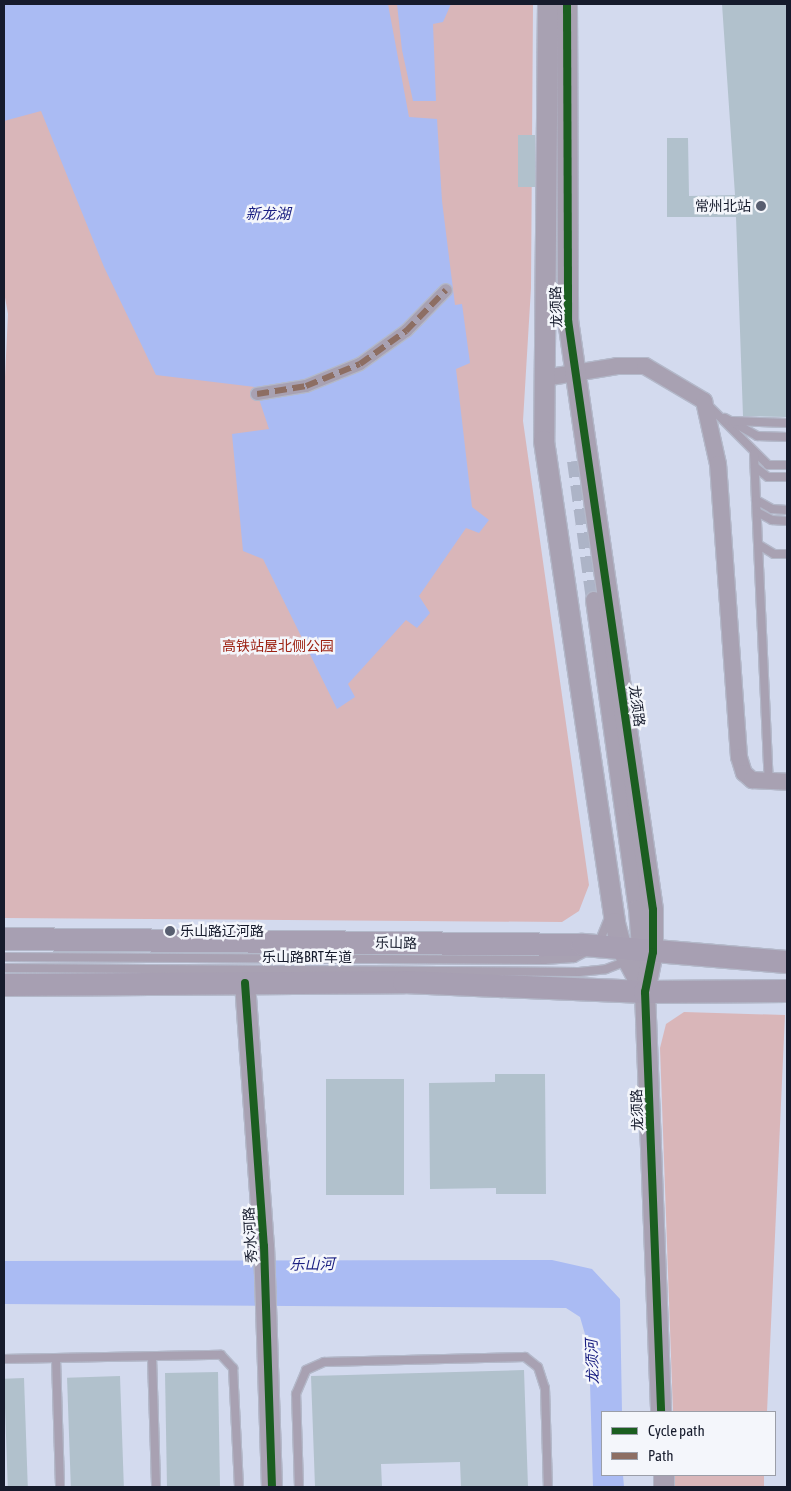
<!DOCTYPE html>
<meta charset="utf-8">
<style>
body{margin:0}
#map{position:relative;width:791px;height:1491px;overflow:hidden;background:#d3daee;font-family:"Asap Condensed","Noto Sans SC",sans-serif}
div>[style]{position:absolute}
.green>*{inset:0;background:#d9b6b9;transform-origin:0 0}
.water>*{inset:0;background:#aabbf3}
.building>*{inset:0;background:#b1c1cc;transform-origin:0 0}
.minor-tunnel>*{height:16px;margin-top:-8px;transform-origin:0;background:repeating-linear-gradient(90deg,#adb4c7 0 16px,transparent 0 24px)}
.roads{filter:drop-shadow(1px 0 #b3b8c9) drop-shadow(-1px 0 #b3b8c9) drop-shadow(0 1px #b3b8c9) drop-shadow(0 -1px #b3b8c9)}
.service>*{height:8px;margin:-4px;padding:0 4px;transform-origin:4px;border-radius:4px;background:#a8a1b2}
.pedestrian>*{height:12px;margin:-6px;padding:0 6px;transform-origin:6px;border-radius:6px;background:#a8a1b2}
.minor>*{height:16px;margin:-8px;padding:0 8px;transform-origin:8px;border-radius:8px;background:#a8a1b2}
.tertiary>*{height:20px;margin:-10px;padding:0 10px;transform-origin:10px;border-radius:10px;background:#a8a1b2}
.secondary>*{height:22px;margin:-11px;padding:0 11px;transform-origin:11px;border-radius:11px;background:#a79fb2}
.quiet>*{height:6px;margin-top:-3px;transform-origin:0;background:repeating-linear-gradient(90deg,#8d6e63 0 12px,transparent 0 18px)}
.cycleway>*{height:8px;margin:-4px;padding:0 4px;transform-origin:4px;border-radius:4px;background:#1b5e20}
.dots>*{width:14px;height:14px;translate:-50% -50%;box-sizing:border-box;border:2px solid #f4f6fb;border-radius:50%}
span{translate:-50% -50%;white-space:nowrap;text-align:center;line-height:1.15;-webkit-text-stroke:5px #f4f6fb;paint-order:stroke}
.poi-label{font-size:14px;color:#161b2c}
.right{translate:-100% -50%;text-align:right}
.left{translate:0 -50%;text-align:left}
.street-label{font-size:14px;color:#161b2c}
.park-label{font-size:14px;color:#9d2314}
.water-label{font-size:15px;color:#191e81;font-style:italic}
.frame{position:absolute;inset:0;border:5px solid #161b2c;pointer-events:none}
.legend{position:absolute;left:601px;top:1411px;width:175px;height:65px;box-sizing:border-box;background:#f4f6fb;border:1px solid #9b9ea8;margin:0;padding:6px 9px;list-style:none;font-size:15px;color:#161b2c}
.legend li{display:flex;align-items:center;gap:10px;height:25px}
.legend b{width:25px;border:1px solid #9b9ea8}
</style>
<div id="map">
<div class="green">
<i style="clip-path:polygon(4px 4px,533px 4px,531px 288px,523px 421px,589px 885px,579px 911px,562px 922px,4px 918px,4px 398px,8px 314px,4px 292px)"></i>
<i style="clip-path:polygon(684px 1012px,785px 1015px,767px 1412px,673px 1412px,660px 1048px,666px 1024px)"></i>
<i style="left:675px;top:1475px;width:89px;height:12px"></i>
</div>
<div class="water">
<i style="clip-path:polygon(4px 4px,388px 4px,409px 117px,437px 119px,442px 201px,455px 305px,462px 304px,470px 363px,456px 369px,472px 507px,489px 520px,479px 533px,466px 528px,419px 596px,430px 613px,417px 628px,406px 620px,348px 684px,355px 697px,337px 709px,263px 559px,243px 551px,232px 434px,269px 429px,255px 387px,156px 375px,104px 267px,41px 111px,4px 121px)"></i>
<i style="clip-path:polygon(397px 4px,451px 4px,443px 22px,433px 24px,436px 101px,413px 101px,402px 50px)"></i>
<i style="clip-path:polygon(552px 1260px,592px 1269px,620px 1299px,622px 1412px,602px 1412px,602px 1475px,623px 1475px,624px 1487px,593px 1487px,589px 1348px,580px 1317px,566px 1308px,4px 1304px,4px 1261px)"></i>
</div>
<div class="building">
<i style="clip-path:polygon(722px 4px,787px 4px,787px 417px,743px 416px,736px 217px,667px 217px,667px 138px,688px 138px,689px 196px,735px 195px)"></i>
<i style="left:518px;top:135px;width:17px;height:52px"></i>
<i style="clip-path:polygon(495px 1074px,545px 1074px,546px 1194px,496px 1194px,496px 1188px,430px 1189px,429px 1083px,495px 1082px)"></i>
<i style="left:326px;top:1079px;width:78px;height:116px"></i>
<i style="clip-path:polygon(524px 1370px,528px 1487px,461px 1487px,460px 1462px,381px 1464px,382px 1487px,315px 1487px,311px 1376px)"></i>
<i style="left:218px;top:1372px;width:115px;height:53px;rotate:89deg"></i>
<i style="left:120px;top:1376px;width:111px;height:53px;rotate:88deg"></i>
<i style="left:24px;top:1378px;width:109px;height:20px;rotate:88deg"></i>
</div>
<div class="minor-tunnel">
<i style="left:575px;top:461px;width:140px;rotate:82.2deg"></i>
</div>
<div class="roads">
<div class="service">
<i style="left:709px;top:406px;width:83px;rotate:45deg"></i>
<i style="left:768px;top:465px;width:19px"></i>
<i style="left:725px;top:418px;width:37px;rotate:29deg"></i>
<i style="left:757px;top:436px;width:30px;rotate:2deg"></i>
<i style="left:732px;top:421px;width:55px;rotate:2.1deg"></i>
<i style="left:754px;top:454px;width:46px;rotate:87.5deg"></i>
<i style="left:756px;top:500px;width:18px;rotate:29deg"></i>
<i style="left:772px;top:509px;width:15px;rotate:4deg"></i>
<i style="left:755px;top:467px;width:16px;rotate:38deg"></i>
<i style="left:768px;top:477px;width:19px"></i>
<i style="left:756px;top:500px;width:282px;rotate:87.4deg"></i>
<i style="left:757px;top:512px;width:17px;rotate:28deg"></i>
<i style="left:772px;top:520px;width:15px;rotate:4deg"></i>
<i style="left:759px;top:545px;width:17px;rotate:31deg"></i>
<i style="left:774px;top:554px;width:13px"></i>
<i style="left:598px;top:945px;width:29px;rotate:-68deg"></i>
<i style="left:4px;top:957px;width:540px;rotate:0.32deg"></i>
<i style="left:544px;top:960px;width:30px;rotate:-4deg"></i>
<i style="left:574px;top:958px;width:11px;rotate:-27deg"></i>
<i style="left:4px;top:968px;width:575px;rotate:0.4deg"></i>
<i style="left:579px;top:972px;width:27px;rotate:-6deg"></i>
<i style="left:606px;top:969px;width:22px;rotate:-21deg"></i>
<i style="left:152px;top:1357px;width:130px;rotate:88.2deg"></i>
<i style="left:56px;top:1358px;width:129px;rotate:88.2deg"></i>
<i style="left:4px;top:1359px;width:217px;rotate:-1.1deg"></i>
<i style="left:221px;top:1355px;width:18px;rotate:47deg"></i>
<i style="left:233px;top:1368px;width:119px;rotate:87.1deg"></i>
<i style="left:299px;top:1487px;width:93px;rotate:-91.8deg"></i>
<i style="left:296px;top:1394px;width:26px;rotate:-67deg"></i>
<i style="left:306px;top:1370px;width:20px;rotate:-24deg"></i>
<i style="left:324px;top:1362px;width:201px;rotate:-1.4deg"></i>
<i style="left:525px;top:1357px;width:16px;rotate:38deg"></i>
<i style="left:538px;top:1367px;width:22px;rotate:72deg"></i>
<i style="left:545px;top:1388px;width:99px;rotate:88.3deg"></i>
</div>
<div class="pedestrian">
<i style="left:257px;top:394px;width:50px;rotate:-9.3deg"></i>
<i style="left:306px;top:386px;width:58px;rotate:-22.2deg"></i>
<i style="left:360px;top:364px;width:57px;rotate:-35.7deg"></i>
<i style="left:406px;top:331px;width:57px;rotate:-45.7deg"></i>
</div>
<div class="minor">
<i style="left:544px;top:378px;width:74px;rotate:-9.3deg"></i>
<i style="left:617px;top:366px;width:28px"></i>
<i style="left:645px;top:366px;width:69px;rotate:30.7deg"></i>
<i style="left:704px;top:401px;width:65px;rotate:77.5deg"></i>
<i style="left:718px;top:464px;width:294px;rotate:85.9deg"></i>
<i style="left:739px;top:757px;width:17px;rotate:73deg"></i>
<i style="left:744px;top:773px;width:11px;rotate:41deg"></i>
<i style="left:752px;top:780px;width:35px;rotate:3deg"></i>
<i style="left:594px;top:600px;width:311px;rotate:82.1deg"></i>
<i style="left:637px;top:908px;width:52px;rotate:85.6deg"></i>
</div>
<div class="tertiary">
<i style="left:548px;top:4px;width:437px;rotate:90.5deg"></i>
<i style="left:544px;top:441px;width:487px;rotate:81.6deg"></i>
<i style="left:615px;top:923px;width:27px;rotate:75deg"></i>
<i style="left:622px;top:949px;width:49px;rotate:61.9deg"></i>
<i style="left:567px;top:4px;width:316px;rotate:89.8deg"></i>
<i style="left:568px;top:320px;width:596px;rotate:81.8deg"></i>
<i style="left:653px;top:910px;width:42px;rotate:90deg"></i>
<i style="left:653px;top:952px;width:41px;rotate:101.3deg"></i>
<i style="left:645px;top:992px;width:420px;rotate:87.8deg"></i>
<i style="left:245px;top:983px;width:264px;rotate:85.9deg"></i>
<i style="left:264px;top:1246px;width:241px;rotate:88.1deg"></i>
<i style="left:664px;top:1475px;width:12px;rotate:90deg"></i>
</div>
<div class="secondary">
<i style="left:4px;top:939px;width:579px;rotate:0.59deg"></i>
<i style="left:583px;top:945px;width:205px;rotate:4.8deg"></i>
<i style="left:4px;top:985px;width:400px;rotate:-0.4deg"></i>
<i style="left:404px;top:982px;width:241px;rotate:2.4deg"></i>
<i style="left:645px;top:992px;width:142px;rotate:-0.4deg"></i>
</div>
</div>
<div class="quiet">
<i style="left:257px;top:394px;width:50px;rotate:-9.3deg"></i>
<i style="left:306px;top:386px;width:58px;rotate:-22.2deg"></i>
<i style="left:360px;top:364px;width:57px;rotate:-35.7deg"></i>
<i style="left:406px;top:331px;width:57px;rotate:-45.7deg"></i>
</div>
<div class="cycleway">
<i style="left:567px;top:4px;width:316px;rotate:89.8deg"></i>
<i style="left:568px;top:320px;width:596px;rotate:81.8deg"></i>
<i style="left:653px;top:910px;width:42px;rotate:90deg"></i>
<i style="left:653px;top:952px;width:41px;rotate:101.3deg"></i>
<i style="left:645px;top:992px;width:420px;rotate:87.8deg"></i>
<i style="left:245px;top:983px;width:264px;rotate:85.9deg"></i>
<i style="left:264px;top:1246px;width:241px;rotate:88.1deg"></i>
</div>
<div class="dots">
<i style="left:761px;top:206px;background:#585e70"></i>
<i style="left:170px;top:931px;background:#585e70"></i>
</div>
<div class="poi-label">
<span class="right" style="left:751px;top:206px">常州北站</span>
<span class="left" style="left:180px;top:931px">乐山路辽河路</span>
</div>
<div class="street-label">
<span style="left:556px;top:307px;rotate:-92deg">龙须路</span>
<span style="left:637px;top:706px;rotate:82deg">龙须路</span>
<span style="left:396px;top:943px;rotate:1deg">乐山路</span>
<span style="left:307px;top:957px">乐山路BRT车道</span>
<span style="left:637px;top:1110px;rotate:-92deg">龙须路</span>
<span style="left:250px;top:1235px;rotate:-93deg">秀水河路</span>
</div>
<div class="park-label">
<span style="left:278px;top:646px">高铁站屋北侧公园</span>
</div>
<div class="water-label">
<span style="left:268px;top:214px">新龙湖</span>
<span style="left:312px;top:1264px;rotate:-1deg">乐山河</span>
<span style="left:592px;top:1362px;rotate:-92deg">龙须河</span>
</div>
<div class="frame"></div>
<ul class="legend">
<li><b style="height:6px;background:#1b5e20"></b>Cycle path</li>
<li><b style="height:6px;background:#8d6e63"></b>Path</li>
</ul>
</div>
